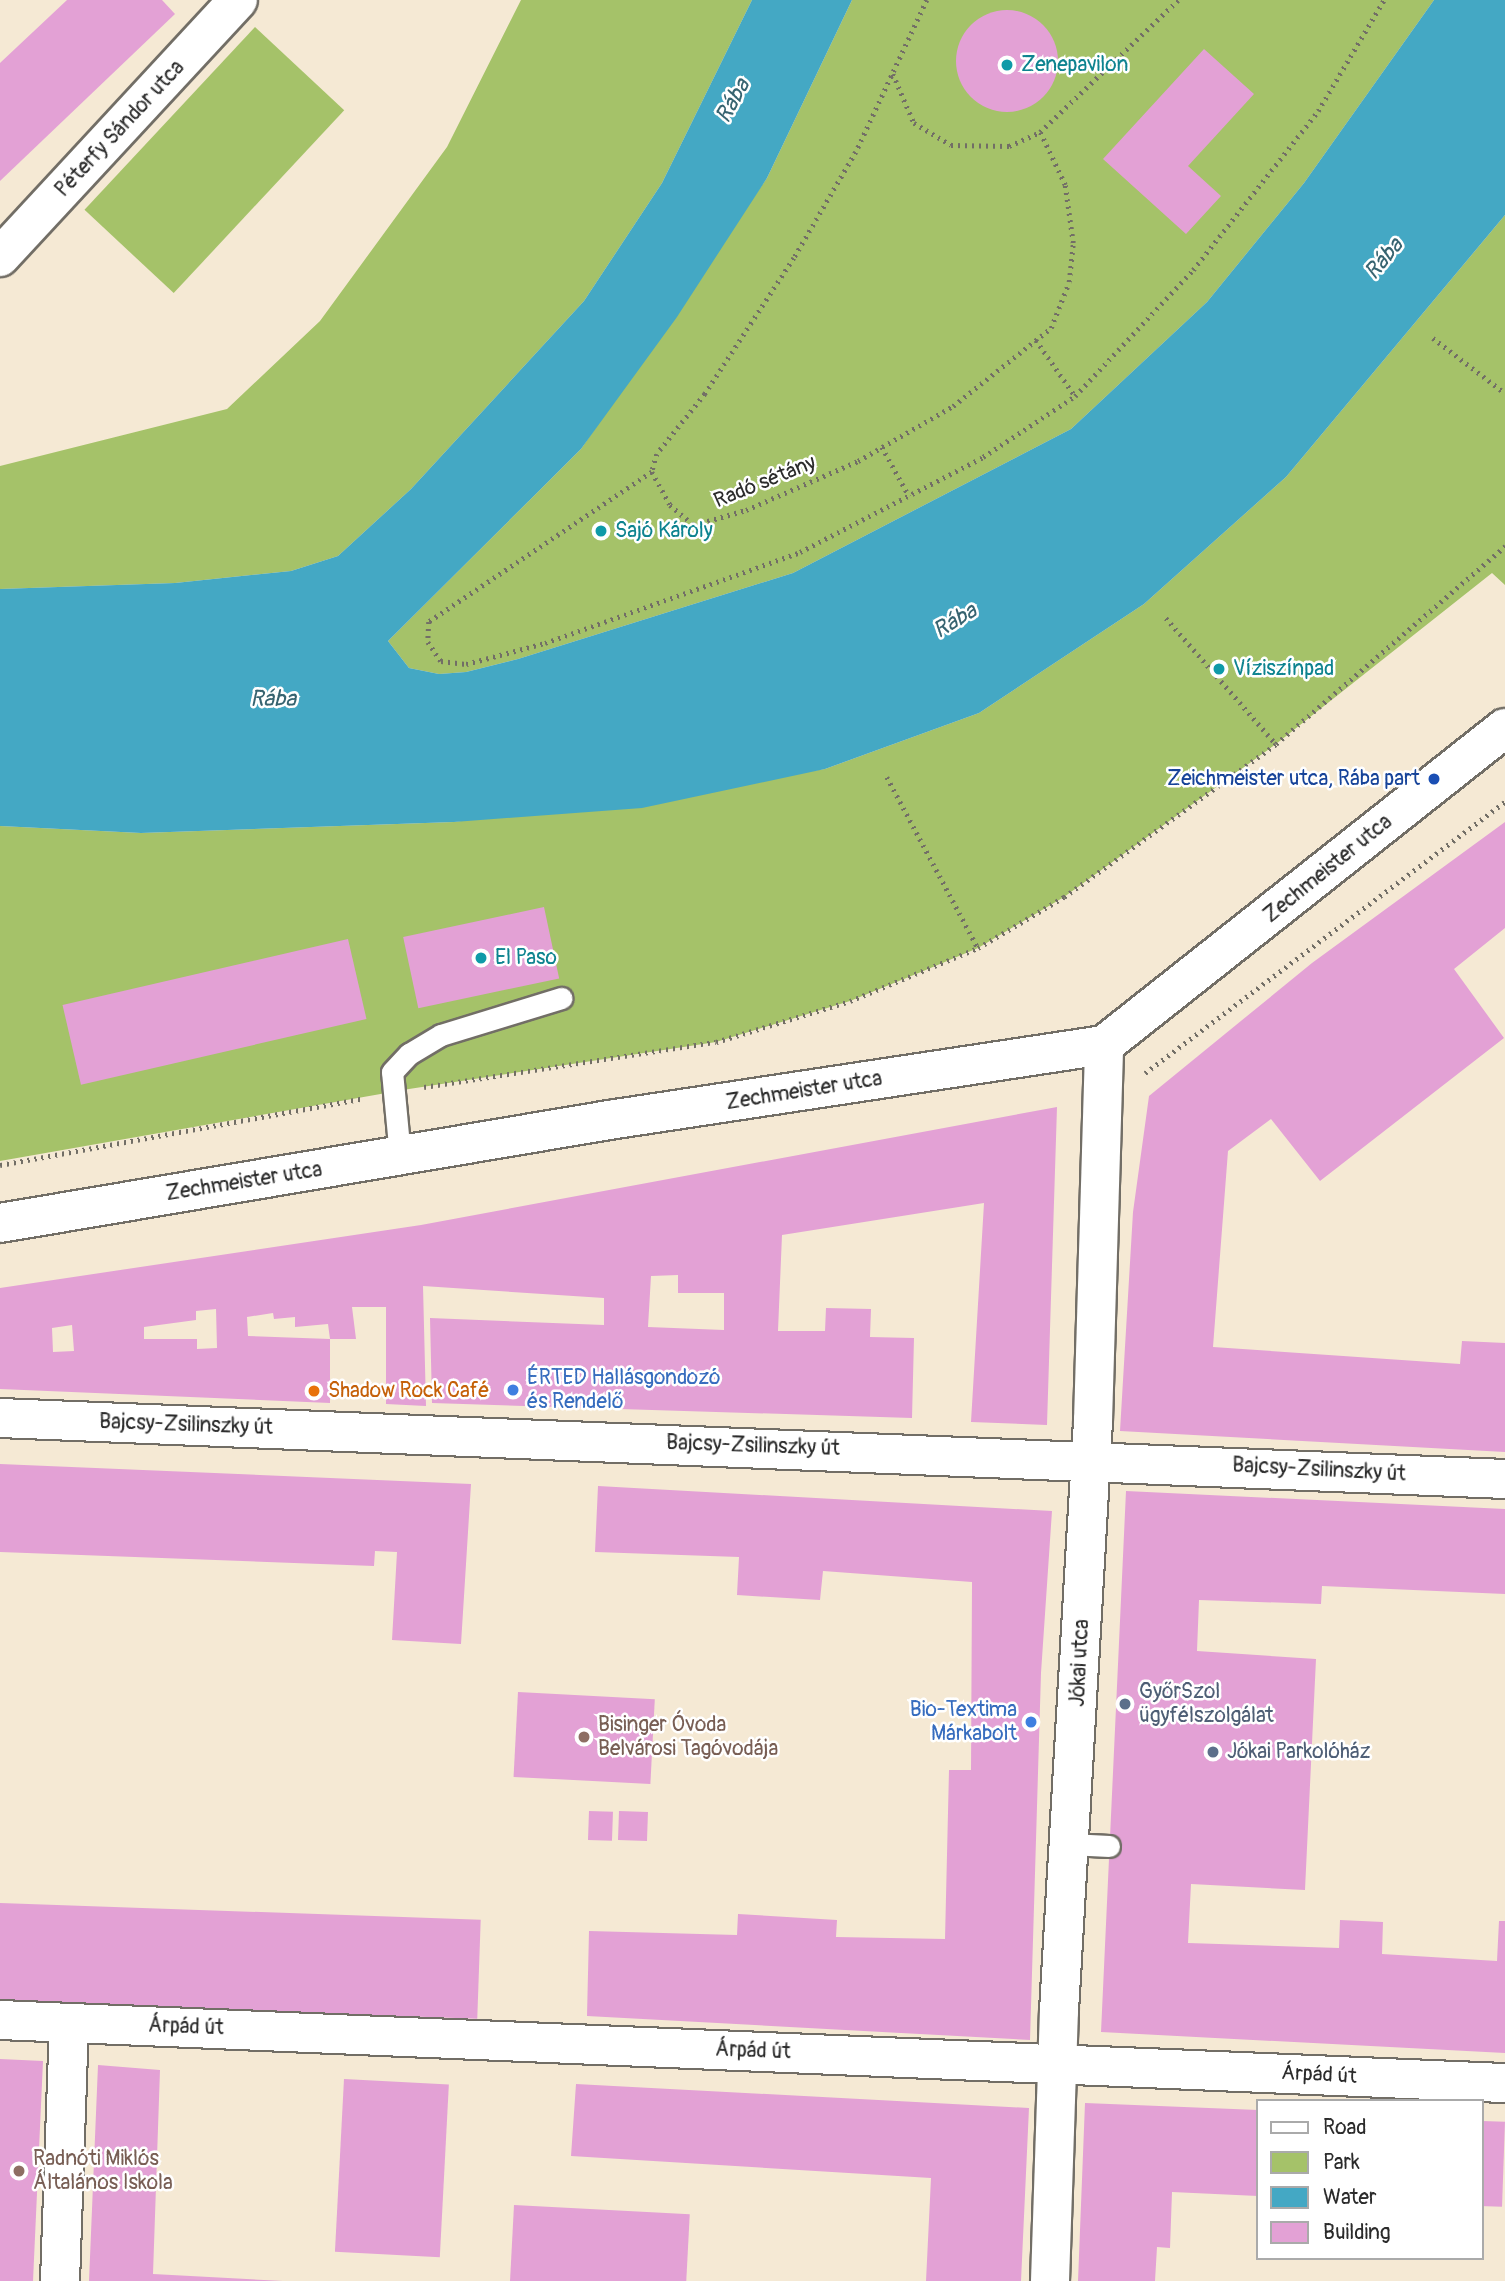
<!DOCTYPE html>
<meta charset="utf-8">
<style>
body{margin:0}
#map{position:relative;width:1505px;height:2281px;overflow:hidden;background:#f5e9d4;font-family:Pangolin,sans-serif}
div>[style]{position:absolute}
.green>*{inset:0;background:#a5c269;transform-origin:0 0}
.water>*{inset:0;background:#44a8c4}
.building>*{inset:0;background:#e3a1d5;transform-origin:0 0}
.round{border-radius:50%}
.path>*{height:4.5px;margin-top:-2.25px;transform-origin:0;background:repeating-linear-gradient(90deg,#726e66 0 2px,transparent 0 7px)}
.roads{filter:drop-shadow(2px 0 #726e66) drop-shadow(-2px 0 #726e66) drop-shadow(0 2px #726e66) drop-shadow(0 -2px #726e66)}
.lane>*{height:21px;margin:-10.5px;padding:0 10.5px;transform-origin:10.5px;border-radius:10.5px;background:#fff}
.street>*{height:38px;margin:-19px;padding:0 19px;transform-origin:19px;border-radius:19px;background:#fff}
.dots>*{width:19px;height:19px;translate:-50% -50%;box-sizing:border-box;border:4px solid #fff;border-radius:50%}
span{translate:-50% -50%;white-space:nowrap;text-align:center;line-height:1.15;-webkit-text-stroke:5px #fff;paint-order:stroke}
.culture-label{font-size:21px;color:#0d838f}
.left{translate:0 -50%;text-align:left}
.street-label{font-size:21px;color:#2b2b2b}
.transit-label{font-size:21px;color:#164399}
.right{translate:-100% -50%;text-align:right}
.shop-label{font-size:21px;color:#366cbe}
.food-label{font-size:21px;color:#c56008}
.service-label{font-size:21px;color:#4e5e75}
.education-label{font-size:21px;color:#785e54}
.water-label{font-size:23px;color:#366370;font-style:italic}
.legend{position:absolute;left:1256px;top:2099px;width:228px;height:161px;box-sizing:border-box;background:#fff;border:2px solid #aaa;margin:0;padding:9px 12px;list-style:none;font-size:21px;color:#2b2b2b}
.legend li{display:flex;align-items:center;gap:14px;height:35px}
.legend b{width:35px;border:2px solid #aaa}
</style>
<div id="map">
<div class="green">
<i style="clip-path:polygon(521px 0,752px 0,662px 183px,584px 301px,411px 489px,338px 556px,291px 571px,175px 583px,0 589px,0 466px,227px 409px,320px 321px,447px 147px)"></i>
<i style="clip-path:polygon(852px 0,1434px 0,1304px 183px,1207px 302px,1071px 429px,793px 573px,518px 659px,466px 672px,439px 674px,409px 668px,388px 641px,581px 449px,767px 178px)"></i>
<i style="left:255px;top:27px;width:122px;height:250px;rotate:43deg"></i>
<i style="clip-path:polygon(1505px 215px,1505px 585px,1492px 573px,1276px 744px,1064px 897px,978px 948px,921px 972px,850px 1001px,716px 1042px,409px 1089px,0 1161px,0 826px,141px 833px,454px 822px,825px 769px,979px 713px,1144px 604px,1286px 477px)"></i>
</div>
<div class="water">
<i style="clip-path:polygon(752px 0,852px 0,767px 178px,677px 317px,581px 449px,388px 641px,409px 668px,439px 674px,466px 672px,518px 659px,793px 573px,1071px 429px,1207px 302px,1304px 183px,1434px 0,1505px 0,1505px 215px,1286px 477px,1144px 604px,979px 713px,825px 769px,642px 808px,454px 822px,141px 833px,0 826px,0 589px,175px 583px,291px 571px,338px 556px,411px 489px,584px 301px,662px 183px)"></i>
</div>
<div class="building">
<i style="clip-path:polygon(67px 0,162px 0,175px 14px,0 181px,0 63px)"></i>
<i class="round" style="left:956px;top:10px;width:102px;height:102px"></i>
<i style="clip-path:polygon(1204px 49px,1254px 94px,1188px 166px,1221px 196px,1186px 234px,1103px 159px)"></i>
<i style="clip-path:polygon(1505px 822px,1505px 928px,1454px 969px,1504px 1038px,1320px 1181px,1271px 1119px,1228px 1151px,1213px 1347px,1460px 1364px,1462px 1341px,1505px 1343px,1505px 1452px,1120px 1431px,1133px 1212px,1149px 1096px,1312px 963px)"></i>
<i style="left:544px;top:907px;width:73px;height:144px;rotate:78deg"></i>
<i style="left:348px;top:939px;width:82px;height:293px;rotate:77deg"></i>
<i style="clip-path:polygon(evenodd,1057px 1107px,1047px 1425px,971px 1422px,984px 1203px,782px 1235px,778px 1331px,825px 1331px,826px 1308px,871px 1309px,870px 1337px,914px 1338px,912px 1418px,432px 1403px,430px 1318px,604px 1325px,604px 1298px,423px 1286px,426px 1406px,386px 1404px,386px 1307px,352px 1307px,356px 1339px,330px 1339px,330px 1403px,0 1389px,0 1288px,421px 1225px,1057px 1107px,678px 1275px,678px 1293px,724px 1293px,724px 1330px,648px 1327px,651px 1276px,678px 1275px,1057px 1107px,216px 1309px,217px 1348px,197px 1349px,197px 1339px,144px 1339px,144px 1327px,196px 1320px,196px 1311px,216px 1309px,1057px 1107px,273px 1313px,274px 1319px,295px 1317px,295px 1327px,328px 1324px,330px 1339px,248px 1336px,247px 1317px,273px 1313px,1057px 1107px,72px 1325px,74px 1351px,53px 1352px,52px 1328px,72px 1325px)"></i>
<i style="clip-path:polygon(0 1464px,471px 1484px,461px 1644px,392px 1640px,397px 1552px,375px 1551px,374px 1566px,0 1552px)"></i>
<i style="clip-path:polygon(598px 1486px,1052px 1511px,1041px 1673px,1030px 2040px,587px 2016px,589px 1931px,737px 1935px,738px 1914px,837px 1920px,836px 1937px,945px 1939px,949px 1770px,971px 1770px,972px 1582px,823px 1571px,820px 1600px,737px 1595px,739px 1557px,595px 1552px)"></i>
<i style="clip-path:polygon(1126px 1491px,1505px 1509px,1505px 1594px,1322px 1586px,1321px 1604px,1199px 1600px,1197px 1651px,1316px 1659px,1305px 1890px,1191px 1884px,1188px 1943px,1339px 1948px,1340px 1920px,1383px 1922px,1382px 1954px,1497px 1961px,1499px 1921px,1505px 1921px,1505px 2053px,1101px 2032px)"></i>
<i style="left:518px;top:1692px;width:137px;height:85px;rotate:3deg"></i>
<i style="left:589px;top:1811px;width:24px;height:29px;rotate:2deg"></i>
<i style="left:619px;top:1811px;width:29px;height:29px;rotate:2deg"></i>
<i style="left:0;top:1903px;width:481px;height:99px;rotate:2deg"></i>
<i style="clip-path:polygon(0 2059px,43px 2061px,33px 2281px,0 2281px)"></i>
<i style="clip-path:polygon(98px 2065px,160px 2070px,153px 2274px,283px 2281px,89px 2281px)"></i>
<i style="left:344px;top:2079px;width:105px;height:173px;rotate:3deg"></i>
<i style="clip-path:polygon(576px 2084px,1029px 2108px,1021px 2281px,926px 2281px,931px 2178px,571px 2156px)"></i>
<i style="clip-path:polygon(1085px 2103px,1258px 2110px,1258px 2196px,1172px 2192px,1170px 2248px,1157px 2247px,1155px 2281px,1078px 2281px)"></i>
<i style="left:1482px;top:2121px;width:23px;height:85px;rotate:2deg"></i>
<i style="left:514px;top:2205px;width:176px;height:76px;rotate:3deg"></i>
</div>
<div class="path">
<i style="left:927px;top:0;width:168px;rotate:115deg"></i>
<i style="left:856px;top:152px;width:123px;rotate:120.3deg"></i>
<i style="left:794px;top:258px;width:163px;rotate:123.2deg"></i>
<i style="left:705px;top:394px;width:77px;rotate:128.7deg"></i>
<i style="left:657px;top:454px;width:19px;rotate:106deg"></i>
<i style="left:652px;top:472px;width:38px;rotate:61deg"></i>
<i style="left:670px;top:505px;width:31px;rotate:40deg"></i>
<i style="left:694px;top:525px;width:54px;rotate:-16.1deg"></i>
<i style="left:746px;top:510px;width:122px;rotate:-23.6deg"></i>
<i style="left:858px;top:461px;width:110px;rotate:-30.1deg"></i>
<i style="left:953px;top:406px;width:125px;rotate:-38.5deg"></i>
<i style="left:1051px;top:328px;width:49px;rotate:-68.6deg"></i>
<i style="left:1069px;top:282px;width:39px;rotate:-84deg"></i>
<i style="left:1073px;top:243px;width:59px;rotate:-97.9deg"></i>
<i style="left:1065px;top:185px;width:59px;rotate:-115.3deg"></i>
<i style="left:893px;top:74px;width:53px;rotate:66.8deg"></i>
<i style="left:914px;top:123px;width:43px;rotate:30.7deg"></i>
<i style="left:951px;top:145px;width:58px;rotate:1deg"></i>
<i style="left:1009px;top:146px;width:34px;rotate:-24deg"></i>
<i style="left:1040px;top:132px;width:191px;rotate:-43.7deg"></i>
<i style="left:1433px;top:338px;width:91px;rotate:37.4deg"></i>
<i style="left:1036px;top:340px;width:68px;rotate:55.1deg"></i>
<i style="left:882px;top:447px;width:56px;rotate:61.1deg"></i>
<i style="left:652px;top:472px;width:269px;rotate:146.1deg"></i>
<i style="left:429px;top:622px;width:20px;rotate:93deg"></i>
<i style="left:428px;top:642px;width:23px;rotate:56deg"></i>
<i style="left:441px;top:661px;width:25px;rotate:7deg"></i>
<i style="left:466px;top:664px;width:82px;rotate:-14.9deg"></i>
<i style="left:545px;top:643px;width:271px;rotate:-19.6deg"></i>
<i style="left:800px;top:552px;width:206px;rotate:-27.4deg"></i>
<i style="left:983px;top:457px;width:110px;rotate:-33.5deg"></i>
<i style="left:1075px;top:396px;width:173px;rotate:-46.9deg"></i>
<i style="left:1193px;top:270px;width:202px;rotate:-51.8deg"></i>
<i style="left:1318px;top:111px;width:129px;rotate:-59.3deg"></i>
<i style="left:1166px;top:618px;width:167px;rotate:48.9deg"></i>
<i style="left:887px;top:777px;width:194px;rotate:62deg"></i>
<i style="left:1145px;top:1073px;width:451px;rotate:-37deg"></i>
<i style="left:424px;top:1087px;width:295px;rotate:-8.8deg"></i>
<i style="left:716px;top:1042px;width:140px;rotate:-17deg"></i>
<i style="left:850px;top:1001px;width:139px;rotate:-22.5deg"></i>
<i style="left:978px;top:948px;width:100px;rotate:-30.7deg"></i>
<i style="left:1064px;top:897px;width:261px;rotate:-35.8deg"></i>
<i style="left:1276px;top:744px;width:303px;rotate:-40.8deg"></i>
<i style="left:0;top:1165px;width:370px;rotate:-10.4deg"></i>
</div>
<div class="roads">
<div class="lane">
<i style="left:400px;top:1156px;width:84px;rotate:-95.4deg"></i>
<i style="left:392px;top:1072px;width:25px;rotate:-47deg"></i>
<i style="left:409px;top:1054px;width:37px;rotate:-31deg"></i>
<i style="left:441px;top:1035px;width:126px;rotate:-17.1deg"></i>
<i style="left:1069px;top:1844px;width:40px;rotate:2.9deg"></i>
</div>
<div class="street">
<i style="left:0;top:257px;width:350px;rotate:-47.2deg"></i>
<i style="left:0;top:1223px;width:618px;rotate:-9.6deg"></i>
<i style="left:609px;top:1120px;width:501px;rotate:-8.62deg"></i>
<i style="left:1104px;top:1045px;width:511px;rotate:-38.33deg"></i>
<i style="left:0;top:1418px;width:1506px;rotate:2.32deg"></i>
<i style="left:0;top:2020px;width:1506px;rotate:2.4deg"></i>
<i style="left:60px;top:2281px;width:258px;rotate:-88deg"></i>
<i style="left:1050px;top:2281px;width:270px;rotate:-88.1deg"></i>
<i style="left:1059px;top:2011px;width:591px;rotate:-86.7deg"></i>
<i style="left:1093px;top:1421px;width:376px;rotate:-88.3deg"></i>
</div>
</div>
<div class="dots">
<i style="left:1007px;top:65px;background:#0f9aa8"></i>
<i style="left:601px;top:531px;background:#0f9aa8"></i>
<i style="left:1219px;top:669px;background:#0f9aa8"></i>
<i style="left:1434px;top:779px;background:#1a4fb4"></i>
<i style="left:481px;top:958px;background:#0f9aa8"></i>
<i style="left:513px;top:1390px;background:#3f7fe0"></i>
<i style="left:314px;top:1391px;background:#e8710a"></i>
<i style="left:1125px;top:1704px;background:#5c6f8a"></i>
<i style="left:1031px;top:1722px;background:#3f7fe0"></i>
<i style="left:584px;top:1737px;background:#8d6e63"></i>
<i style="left:1213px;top:1752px;background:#5c6f8a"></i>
<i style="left:19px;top:2171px;background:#8d6e63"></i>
</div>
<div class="culture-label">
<span class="left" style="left:1021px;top:65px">Zenepavilon</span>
<span class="left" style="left:615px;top:531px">Sajó Károly</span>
<span class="left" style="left:1233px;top:669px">Víziszínpad</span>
<span class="left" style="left:495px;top:958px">El Paso</span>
</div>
<div class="street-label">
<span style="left:120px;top:129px;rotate:-47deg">Péterfy Sándor utca</span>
<span style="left:765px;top:482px;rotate:-22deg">Radó sétány</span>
<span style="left:1328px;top:869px;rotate:-39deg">Zechmeister utca</span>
<span style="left:804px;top:1091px;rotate:-9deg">Zechmeister utca</span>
<span style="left:244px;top:1182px;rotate:-9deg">Zechmeister utca</span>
<span style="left:186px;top:1425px;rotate:2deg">Bajcsy-Zsilinszky út</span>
<span style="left:753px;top:1446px;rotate:2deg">Bajcsy-Zsilinszky út</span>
<span style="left:1319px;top:1470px;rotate:3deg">Bajcsy-Zsilinszky út</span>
<span style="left:1080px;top:1663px;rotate:-87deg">Jókai utca</span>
<span style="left:186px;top:2027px;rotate:2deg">Árpád út</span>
<span style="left:753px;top:2051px;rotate:2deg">Árpád út</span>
<span style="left:1319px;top:2075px;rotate:3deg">Árpád út</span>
</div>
<div class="transit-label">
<span class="right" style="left:1420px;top:779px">Zeichmeister utca, Rába part</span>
</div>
<div class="shop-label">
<span class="left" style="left:527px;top:1390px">ÉRTED Hallásgondozó<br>és Rendelő</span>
<span class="right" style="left:1017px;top:1722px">Bio-Textima<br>Márkabolt</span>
</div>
<div class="food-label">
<span class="left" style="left:328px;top:1391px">Shadow Rock Café</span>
</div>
<div class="service-label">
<span class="left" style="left:1139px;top:1704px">GyőrSzol<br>ügyfélszolgálat</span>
<span class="left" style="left:1227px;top:1752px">Jókai Parkolóház</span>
</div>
<div class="education-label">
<span class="left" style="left:598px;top:1737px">Bisinger Óvoda<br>Belvárosi Tagóvodája</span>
<span class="left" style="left:33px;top:2171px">Radnóti Miklós<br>Általános Iskola</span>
</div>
<div class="water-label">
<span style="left:733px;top:101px;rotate:-61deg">Rába</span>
<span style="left:1384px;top:259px;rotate:-50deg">Rába</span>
<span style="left:955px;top:621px;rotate:-31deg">Rába</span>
<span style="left:273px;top:699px">Rába</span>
</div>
<ul class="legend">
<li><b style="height:9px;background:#fff"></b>Road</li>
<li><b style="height:19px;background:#a5c269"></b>Park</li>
<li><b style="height:19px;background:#44a8c4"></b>Water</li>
<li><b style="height:19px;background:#e3a1d5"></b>Building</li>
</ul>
</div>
